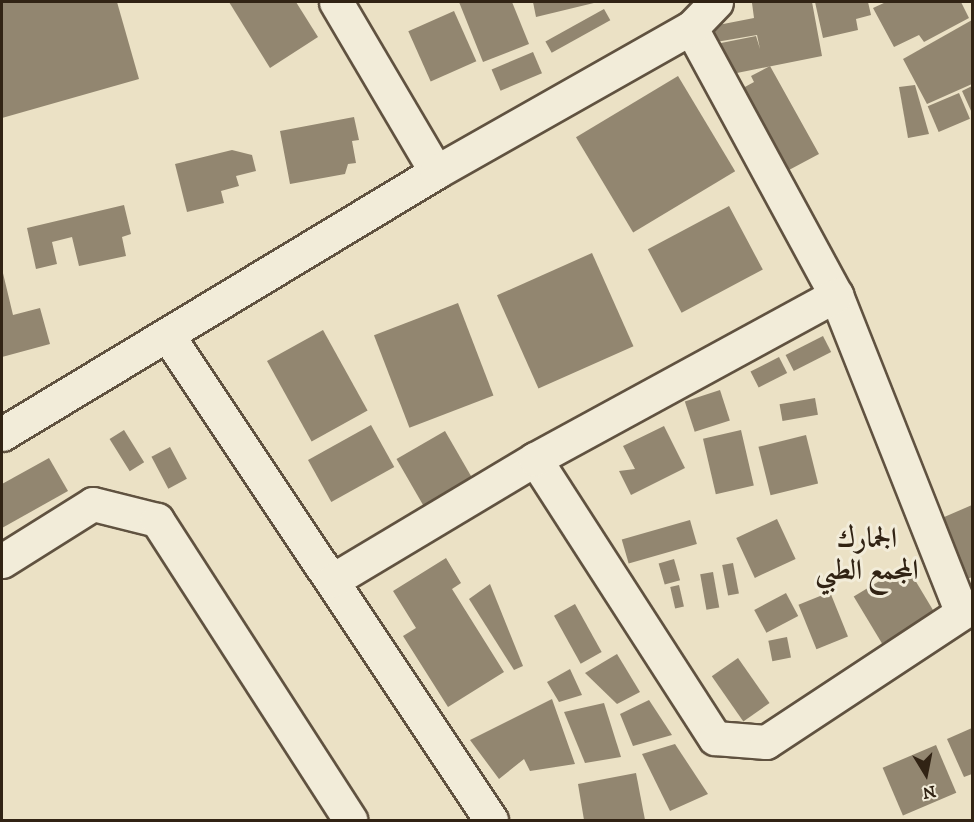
<!DOCTYPE html>
<meta charset="utf-8">
<style>
body{margin:0}
#map{position:relative;width:974px;height:822px;overflow:hidden;background:#ebe1c5;font-family:"IM FELL DW Pica",Amiri,serif}
div>[style]{position:absolute}
.building>*{inset:0;background:#928670;transform-origin:0 0}
.roads{filter:drop-shadow(2px 0 #605240) drop-shadow(-2px 0 #605240) drop-shadow(0 2px #605240) drop-shadow(0 -2px #605240)}
.minor>*{height:33px;margin:-16.5px;padding:0 16.5px;transform-origin:16.5px;border-radius:16.5px;background:#f2ecd9}
span{translate:-50% -50%;white-space:nowrap;text-align:center;line-height:1.15;-webkit-text-stroke:6px #f2ecd9;paint-order:stroke}
.district-label{font-size:28px;color:#312314;font-weight:700}
.frame{position:absolute;inset:0;border:3px solid #312314;pointer-events:none}
.north{position:absolute;left:896px;top:744px;width:60px;height:60px;-webkit-text-stroke:4px #f2ecd9;paint-order:stroke;rotate:170deg;font-size:16px;font-weight:700;line-height:24px;text-align:center;color:#312314}
.north::after{content:'';display:block;margin:auto;width:21px;height:27px;background:#312314;clip-path:polygon(50% 0,100% 100%,50% 72%,0 100%)}
</style>
<div id="map">
<div class="building">
<i style="clip-path:polygon(2px 2px,117px 2px,139px 79px,2px 118px)"></i>
<i style="clip-path:polygon(229px 2px,296px 2px,318px 37px,270px 68px)"></i>
<i style="clip-path:polygon(459px 2px,512px 2px,529px 44px,483px 62px)"></i>
<i style="clip-path:polygon(533px 2px,598px 2px,536px 17px)"></i>
<i style="clip-path:polygon(812px 2px,822px 56px,722px 76px,716px 44px,756px 36px,760px 49px,757px 35px,716px 42px,713px 26px,754px 18px,752px 3px)"></i>
<i style="clip-path:polygon(815px 2px,868px 2px,871px 15px,856px 19px,858px 30px,823px 38px)"></i>
<i style="clip-path:polygon(886px 2px,961px 2px,969px 18px,924px 42px,919px 35px,894px 47px,873px 8px)"></i>
<i style="left:604px;top:9px;width:13px;height:67px;rotate:61deg"></i>
<i style="left:454px;top:11px;width:55px;height:50px;rotate:66deg"></i>
<i style="clip-path:polygon(972px 20px,972px 84px,927px 104px,903px 59px)"></i>
<i style="left:533px;top:52px;width:23px;height:45px;rotate:67deg"></i>
<i style="clip-path:polygon(770px 66px,819px 154px,789px 170px,743px 88px,754px 82px,751px 76px)"></i>
<i style="left:678px;top:76px;width:111px;height:119px;rotate:59deg"></i>
<i style="clip-path:polygon(915px 85px,929px 134px,908px 138px,899px 87px)"></i>
<i style="clip-path:polygon(972px 86px,972px 113px,962px 91px)"></i>
<i style="left:959px;top:93px;width:28px;height:34px;rotate:67deg"></i>
<i style="clip-path:polygon(354px 117px,359px 140px,352px 141px,356px 163px,348px 164px,345px 174px,290px 184px,280px 131px)"></i>
<i style="clip-path:polygon(232px 150px,252px 155px,256px 171px,236px 176px,239px 186px,221px 191px,224px 203px,187px 212px,175px 164px)"></i>
<i style="clip-path:polygon(124px 205px,131px 234px,122px 237px,126px 256px,79px 266px,72px 237px,52px 242px,57px 264px,36px 269px,27px 228px)"></i>
<i style="left:729px;top:206px;width:72px;height:92px;rotate:62deg"></i>
<i style="left:592px;top:253px;width:102px;height:104px;rotate:66deg"></i>
<i style="clip-path:polygon(2px 269px,13px 315px,40px 308px,50px 344px,2px 357px)"></i>
<i style="left:458px;top:303px;width:99px;height:90px;rotate:69deg"></i>
<i style="left:323px;top:330px;width:92px;height:64px;rotate:61deg"></i>
<i style="left:823px;top:336px;width:18px;height:42px;rotate:63deg"></i>
<i style="left:779px;top:357px;width:18px;height:32px;rotate:63deg"></i>
<i style="left:720px;top:390px;width:32px;height:37px;rotate:72deg"></i>
<i style="left:815px;top:398px;width:17px;height:36px;rotate:80deg"></i>
<i style="left:371px;top:425px;width:48px;height:72px;rotate:61deg"></i>
<i style="clip-path:polygon(664px 426px,685px 468px,631px 495px,619px 471px,635px 469px,623px 446px)"></i>
<i style="left:124px;top:430px;width:38px;height:17px;rotate:58deg"></i>
<i style="left:741px;top:430px;width:57px;height:39px;rotate:77deg"></i>
<i style="left:445px;top:431px;width:54px;height:56px;rotate:60deg"></i>
<i style="left:806px;top:435px;width:50px;height:49px;rotate:76deg"></i>
<i style="left:170px;top:447px;width:36px;height:21px;rotate:62deg"></i>
<i style="clip-path:polygon(49px 458px,68px 491px,2px 528px,2px 484px)"></i>
<i style="clip-path:polygon(972px 505px,972px 577px,961px 582px,935px 521px)"></i>
<i style="left:777px;top:519px;width:44px;height:45px;rotate:65deg"></i>
<i style="left:690px;top:520px;width:25px;height:71px;rotate:74deg"></i>
<i style="clip-path:polygon(446px 558px,461px 583px,452px 589px,504px 672px,448px 707px,403px 636px,416px 628px,393px 591px)"></i>
<i style="left:674px;top:559px;width:22px;height:16px;rotate:74deg"></i>
<i style="left:733px;top:563px;width:31px;height:11px;rotate:79deg"></i>
<i style="left:906px;top:565px;width:55px;height:61px;rotate:59deg"></i>
<i style="left:713px;top:572px;width:36px;height:13px;rotate:80deg"></i>
<i style="clip-path:polygon(490px 584px,523px 666px,514px 670px,469px 599px)"></i>
<i style="left:679px;top:585px;width:22px;height:9px;rotate:77deg"></i>
<i style="left:830px;top:592px;width:48px;height:34px;rotate:68deg"></i>
<i style="left:786px;top:593px;width:26px;height:36px;rotate:62deg"></i>
<i style="left:575px;top:604px;width:55px;height:24px;rotate:61deg"></i>
<i style="left:787px;top:637px;width:21px;height:19px;rotate:79deg"></i>
<i style="clip-path:polygon(617px 654px,640px 692px,617px 704px,585px 673px)"></i>
<i style="left:738px;top:658px;width:55px;height:32px;rotate:55deg"></i>
<i style="clip-path:polygon(570px 669px,582px 695px,559px 702px,547px 682px)"></i>
<i style="clip-path:polygon(552px 699px,575px 764px,530px 771px,524px 759px,499px 779px,470px 740px)"></i>
<i style="clip-path:polygon(649px 700px,672px 735px,633px 746px,620px 714px)"></i>
<i style="clip-path:polygon(604px 703px,621px 757px,585px 763px,564px 712px)"></i>
<i style="clip-path:polygon(972px 728px,972px 774px,964px 777px,947px 739px)"></i>
<i style="clip-path:polygon(675px 744px,708px 794px,670px 811px,642px 754px)"></i>
<i style="left:936px;top:745px;width:52px;height:58px;rotate:67deg"></i>
<i style="clip-path:polygon(636px 773px,645px 820px,584px 820px,578px 784px)"></i>
</div>
<div class="roads">
<div class="minor">
<i style="left:336px;top:2px;width:197px;rotate:59.5deg"></i>
<i style="left:691px;top:28px;width:304px;rotate:61.5deg"></i>
<i style="left:836px;top:295px;width:340px;rotate:68.4deg"></i>
<i style="left:168px;top:336px;width:582px;rotate:56.28deg"></i>
<i style="left:2px;top:434px;width:507px;rotate:-31.12deg"></i>
<i style="left:436px;top:172px;width:293px;rotate:-29.5deg"></i>
<i style="left:691px;top:28px;width:36px;rotate:-46deg"></i>
<i style="left:535px;top:459px;width:332px;rotate:57.2deg"></i>
<i style="left:715px;top:738px;width:51px;rotate:4.5deg"></i>
<i style="left:766px;top:742px;width:247px;rotate:-33.4deg"></i>
<i style="left:2px;top:561px;width:107px;rotate:-32.1deg"></i>
<i style="left:93px;top:504px;width:66px;rotate:14deg"></i>
<i style="left:157px;top:520px;width:357px;rotate:57.2deg"></i>
<i style="left:333px;top:580px;width:235px;rotate:-30.9deg"></i>
<i style="left:535px;top:459px;width:343px;rotate:-28.6deg"></i>
</div>
</div>
<div class="district-label">
<span style="left:867px;top:555px">الجمارك<br>المجمع الطبي</span>
</div>
<div class="frame"></div>
<div class="north">N</div>
</div>
